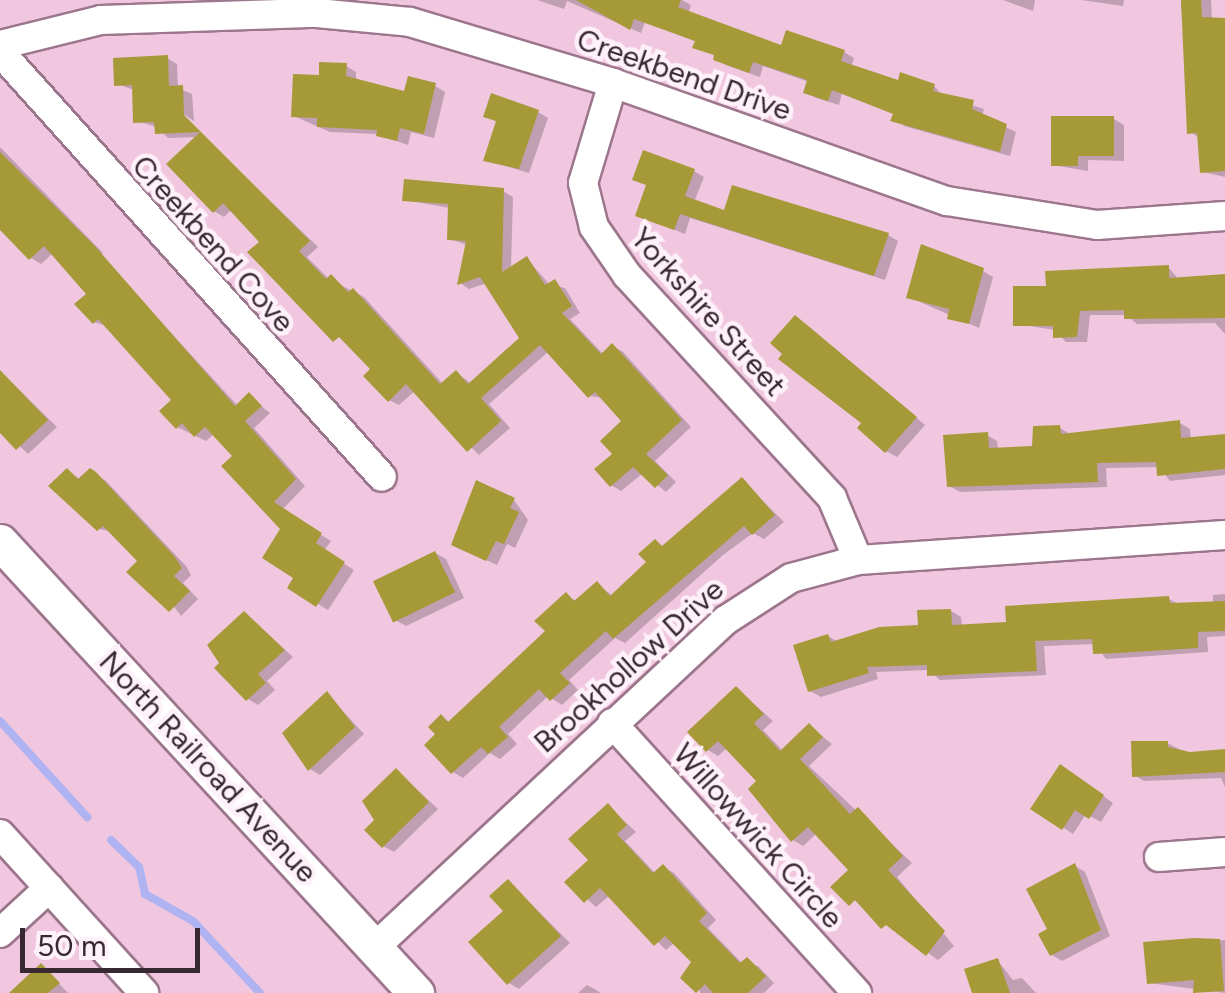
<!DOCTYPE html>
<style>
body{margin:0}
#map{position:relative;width:1225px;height:993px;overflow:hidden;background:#f0c7df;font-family:Figtree,sans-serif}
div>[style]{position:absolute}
.shadow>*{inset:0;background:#0003}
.stream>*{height:8px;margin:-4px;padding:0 4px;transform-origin:4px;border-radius:4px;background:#b0b3f1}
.building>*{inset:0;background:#a69a38;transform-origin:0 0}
.roads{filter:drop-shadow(2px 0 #9c768c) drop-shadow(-2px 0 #9c768c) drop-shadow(0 2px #9c768c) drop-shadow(0 -2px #9c768c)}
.minor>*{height:28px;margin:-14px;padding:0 14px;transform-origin:14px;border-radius:14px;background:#fff}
.tertiary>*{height:35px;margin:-17.5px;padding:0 17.5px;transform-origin:17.5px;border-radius:17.5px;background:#fff}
span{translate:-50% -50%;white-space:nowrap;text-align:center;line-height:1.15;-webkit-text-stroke:9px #fef1f9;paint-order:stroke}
.street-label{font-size:30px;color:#382832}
.scale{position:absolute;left:20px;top:928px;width:180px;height:45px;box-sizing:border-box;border:5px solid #382832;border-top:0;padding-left:12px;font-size:30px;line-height:35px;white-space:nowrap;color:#382832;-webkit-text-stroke:8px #fef1f9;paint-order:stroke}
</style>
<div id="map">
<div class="shadow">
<i style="clip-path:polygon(537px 0,682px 0,691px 5px,688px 14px,782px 48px,844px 52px,854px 58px,851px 67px,899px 83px,934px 86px,943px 96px,984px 109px,982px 116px,1016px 132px,1010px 156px,904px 126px,896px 115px,842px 93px,839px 105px,816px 98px,806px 92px,809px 82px,763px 66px,760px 77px,726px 65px,697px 42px,645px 22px,641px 33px,567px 1px,564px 9px)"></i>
<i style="clip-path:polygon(1003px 0,1035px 0,1033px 11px)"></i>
<i style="clip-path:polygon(1081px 0,1124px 0,1123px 6px)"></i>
<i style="clip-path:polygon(1181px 0,1211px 0,1212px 20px,1225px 20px,1225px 177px,1203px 172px,1200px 138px,1190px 132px)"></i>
<i style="clip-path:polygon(167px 58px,177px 64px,178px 88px,192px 94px,194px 121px,174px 108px,318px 247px,307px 257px,329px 279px,364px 297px,443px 384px,456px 373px,472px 384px,522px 339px,487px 283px,469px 289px,460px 283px,467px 245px,450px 239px,450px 208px,405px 200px,503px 191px,513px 197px,511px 268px,527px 259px,550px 285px,565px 288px,580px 313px,570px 319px,604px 355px,613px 346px,623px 352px,691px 427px,655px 461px,676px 482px,666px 492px,643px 473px,621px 491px,611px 485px,625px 421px,604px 398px,590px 396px,549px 351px,489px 404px,510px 428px,479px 455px,415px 391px,399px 405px,389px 400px,373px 369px,232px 209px,224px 217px,214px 211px,198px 137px,168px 138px,157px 127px,136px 121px,134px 90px,117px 84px)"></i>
<i style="clip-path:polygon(346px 66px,356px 72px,356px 81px,406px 94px,435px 86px,445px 92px,434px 138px,411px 132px,408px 145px,377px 134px,330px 132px,294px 116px,321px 77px)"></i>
<i style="clip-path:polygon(538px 112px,548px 118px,529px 173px,486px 160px,498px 122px,486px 116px)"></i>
<i style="clip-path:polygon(1114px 119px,1124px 125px,1124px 161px,1088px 160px,1088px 171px,1053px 165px)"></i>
<i style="clip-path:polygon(0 147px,103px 253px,76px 273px,53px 253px,41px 264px,31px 258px,0 226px)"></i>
<i style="clip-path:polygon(694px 171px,704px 177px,694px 202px,725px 213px,888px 235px,898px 241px,885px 280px,690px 218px,685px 234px,638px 215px,648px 186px)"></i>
<i style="clip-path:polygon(107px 263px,238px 406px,249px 396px,270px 413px,254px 428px,305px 486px,282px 510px,331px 541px,324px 551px,354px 570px,328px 610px,290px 587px,297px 577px,283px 529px,235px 456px,214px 434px,206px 441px,177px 427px,175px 400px,107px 326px,94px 322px,89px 294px)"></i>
<i style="clip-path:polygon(1169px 268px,1179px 280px,1225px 277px,1225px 334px,1215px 323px,1137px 324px,1126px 315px,1090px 315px,1087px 342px,1066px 342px,1055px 330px,1016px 324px,1048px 289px)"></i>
<i style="clip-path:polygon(983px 271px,993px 277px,979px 328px,909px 297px)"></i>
<i style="clip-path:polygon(806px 324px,925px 425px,897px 457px,886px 451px)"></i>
<i style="clip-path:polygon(0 371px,57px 427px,28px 454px,0 427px)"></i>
<i style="clip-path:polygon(1180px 423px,1190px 429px,1191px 439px,1225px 437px,1225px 475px,1170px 481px,1159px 467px,1106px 468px,1107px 487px,960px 492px,949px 486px,987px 435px,997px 441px,998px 450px,1035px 448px,1060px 428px,1070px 434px)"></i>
<i style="clip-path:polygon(68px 471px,81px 480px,90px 471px,106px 481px,186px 566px,191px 575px,183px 583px,198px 599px,181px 616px,140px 561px,113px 532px,99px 529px)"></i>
<i style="clip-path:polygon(742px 480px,784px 522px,764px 539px,753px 533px,723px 555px,625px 643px,615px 638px,569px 680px,578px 690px,562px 705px,548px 696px,508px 734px,517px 744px,500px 759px,490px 753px,463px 778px,453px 772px,438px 734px,441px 717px,451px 723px,549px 631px,566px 595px,578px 602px,597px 584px,613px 596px,650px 562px,655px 542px,664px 547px)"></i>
<i style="clip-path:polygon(514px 500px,528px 520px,515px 548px,507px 544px,497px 565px,464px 550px)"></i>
<i style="clip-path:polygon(435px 553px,446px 559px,464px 598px,406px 626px,395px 620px)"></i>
<i style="clip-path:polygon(1225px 594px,1225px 636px,1207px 637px,1208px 652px,1106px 659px,1095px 644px,1044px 646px,1046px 675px,940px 680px,929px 670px,876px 672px,878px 679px,821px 697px,810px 691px,828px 636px,838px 642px,921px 628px,951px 611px,961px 617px,962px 627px,1009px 625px,1169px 599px,1180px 605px,1213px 604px,1213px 595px)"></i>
<i style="clip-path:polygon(245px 614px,293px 657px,267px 681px,275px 690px,258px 705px,248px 699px)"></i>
<i style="clip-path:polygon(737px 689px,773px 721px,763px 730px,783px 751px,809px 726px,832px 744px,809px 766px,912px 863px,897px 877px,954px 946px,938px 960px,834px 886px,851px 871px,817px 833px,803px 846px,793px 840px,760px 781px,728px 747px,718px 756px,708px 750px)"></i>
<i style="clip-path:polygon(327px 694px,364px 734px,320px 775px,310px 769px)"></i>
<i style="clip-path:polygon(1167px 743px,1189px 754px,1225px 752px,1225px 787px,1221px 778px,1144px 781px,1134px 775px)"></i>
<i style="clip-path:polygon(397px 771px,438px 809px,394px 852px,383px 846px,377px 820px)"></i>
<i style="clip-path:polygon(1071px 773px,1113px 803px,1101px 822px,1086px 814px,1073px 834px,1034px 808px)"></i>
<i style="clip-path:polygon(608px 806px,636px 832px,625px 841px,656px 874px,663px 867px,674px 873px,716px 920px,708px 928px,743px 964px,758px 966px,774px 983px,764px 993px,700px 993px,694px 961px,675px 942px,666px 950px,610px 895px,596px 907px,568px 882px,591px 860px)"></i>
<i style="clip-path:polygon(1075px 866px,1085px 872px,1110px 936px,1062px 961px,1052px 955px,1050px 931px)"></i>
<i style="clip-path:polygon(509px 882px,570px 943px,519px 989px,509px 983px)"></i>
<i style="clip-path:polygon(1225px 940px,1225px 993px,1149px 983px,1146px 944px)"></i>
<i style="clip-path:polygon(998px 961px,1013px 980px,1022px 978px,1036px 993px,975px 993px)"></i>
<i style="clip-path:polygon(42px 966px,68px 993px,12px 993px)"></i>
<i style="clip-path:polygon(587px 985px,598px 991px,600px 993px,578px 993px)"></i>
</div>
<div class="stream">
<i style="left:0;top:721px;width:130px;rotate:47.8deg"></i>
<i style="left:111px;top:840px;width:39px;rotate:44deg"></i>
<i style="left:139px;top:867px;width:28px;rotate:77deg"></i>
<i style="left:145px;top:894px;width:55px;rotate:29.4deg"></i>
<i style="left:193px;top:921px;width:98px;rotate:47.1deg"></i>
</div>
<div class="building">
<i style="clip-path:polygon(576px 0,681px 0,678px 7px,781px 45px,786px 30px,845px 50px,841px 61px,898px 80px,900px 72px,935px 84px,933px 91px,974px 100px,972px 109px,1007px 124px,1000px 152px,890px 121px,893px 114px,832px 90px,828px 101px,803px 93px,807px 80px,753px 62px,749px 73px,713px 60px,714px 55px,692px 48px,695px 41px,634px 19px,630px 30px)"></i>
<i style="clip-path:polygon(1181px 0,1201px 0,1202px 17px,1225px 18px,1225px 171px,1200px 173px,1197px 133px,1187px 134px)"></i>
<i style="clip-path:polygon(168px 55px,169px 86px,183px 85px,184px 115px,310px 241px,299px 251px,326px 279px,331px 274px,348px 292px,353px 288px,440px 384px,456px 370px,468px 384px,519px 338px,480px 277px,457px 285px,466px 241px,447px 240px,448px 204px,402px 201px,404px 179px,504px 188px,502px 272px,527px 256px,545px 285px,555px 279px,572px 306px,562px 313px,601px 354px,612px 343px,682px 420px,646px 454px,668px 475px,655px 488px,633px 467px,610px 487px,594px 469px,612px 454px,600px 441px,621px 421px,595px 392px,588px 398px,540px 345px,481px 398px,501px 421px,467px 452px,406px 384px,388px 402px,363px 376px,370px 369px,339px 337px,333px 342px,247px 252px,259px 242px,223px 203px,213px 213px,166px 164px,200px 132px,155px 134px,154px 122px,133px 123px,132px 85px,114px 86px,113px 58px)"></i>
<i style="clip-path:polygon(319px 62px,347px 63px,346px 76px,404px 91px,408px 76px,436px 83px,424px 134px,400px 128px,397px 141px,376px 136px,377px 130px,317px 127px,317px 118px,291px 117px,293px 74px,319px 75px)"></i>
<i style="clip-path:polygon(491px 93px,539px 110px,519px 169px,483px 161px,496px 121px,483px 117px)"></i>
<i style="clip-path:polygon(1051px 116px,1114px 116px,1114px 156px,1078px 156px,1078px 166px,1051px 166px)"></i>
<i style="clip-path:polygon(643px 150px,695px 169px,685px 196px,724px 210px,732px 185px,889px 233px,874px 276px,680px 214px,674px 230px,635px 216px,646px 185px,632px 180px)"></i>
<i style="clip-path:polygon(0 152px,94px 245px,235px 406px,249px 392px,262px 406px,245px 421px,296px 479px,274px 502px,322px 533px,316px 543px,345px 562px,316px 607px,287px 588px,293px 578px,262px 558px,280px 529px,221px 466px,232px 456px,205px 427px,194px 437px,182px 423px,176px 429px,159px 411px,171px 400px,98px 319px,93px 324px,74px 304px,86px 294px,44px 246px,29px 260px,0 230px)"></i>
<i style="clip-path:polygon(921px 244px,984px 268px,969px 324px,947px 319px,949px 309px,906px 298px)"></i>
<i style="clip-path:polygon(1169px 265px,1169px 278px,1225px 274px,1225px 318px,1124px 319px,1124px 310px,1080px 311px,1077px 337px,1053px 338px,1053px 326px,1013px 326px,1013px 286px,1046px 286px,1045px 271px)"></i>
<i style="clip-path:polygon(795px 315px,917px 417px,885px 453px,857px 428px,861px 423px,778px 359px,782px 354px,770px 343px)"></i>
<i style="clip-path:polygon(0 370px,48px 420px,16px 450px,0 433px)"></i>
<i style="clip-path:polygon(1180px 420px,1181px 438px,1225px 434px,1225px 469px,1157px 476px,1156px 462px,1097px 463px,1098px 482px,947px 487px,943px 435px,988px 432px,989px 448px,1032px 446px,1033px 426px,1060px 425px,1061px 434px)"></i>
<i style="clip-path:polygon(67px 468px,78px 479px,90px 468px,96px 472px,175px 557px,182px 568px,174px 576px,190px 591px,169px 612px,126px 572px,137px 561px,103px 526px,97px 531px,48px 486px)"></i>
<i style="clip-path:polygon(742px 477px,775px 515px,752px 535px,744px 526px,613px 639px,606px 631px,560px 673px,570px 683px,550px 701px,539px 689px,499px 727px,508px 737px,488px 754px,481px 747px,451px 774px,424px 745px,435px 734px,428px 727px,441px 714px,448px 722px,545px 631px,534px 621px,566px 592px,574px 601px,597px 581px,610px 596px,646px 562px,638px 554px,655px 539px,662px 546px)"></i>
<i style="clip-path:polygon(476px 480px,515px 498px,510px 508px,519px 512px,504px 544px,496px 541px,486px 561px,451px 545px)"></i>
<i style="left:435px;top:551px;width:46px;height:69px;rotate:64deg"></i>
<i style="clip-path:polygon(1169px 596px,1170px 603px,1225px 601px,1225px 631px,1198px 632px,1198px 648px,1118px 653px,1093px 654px,1092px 639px,1035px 641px,1037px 671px,927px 676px,927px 665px,867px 667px,869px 673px,808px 692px,793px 645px,828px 634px,831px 642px,879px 627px,918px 625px,917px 610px,951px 609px,952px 625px,1006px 622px,1005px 606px)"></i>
<i style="clip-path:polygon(244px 611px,285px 650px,258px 674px,266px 683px,246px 701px,214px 668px,219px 663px,207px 645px)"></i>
<i style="clip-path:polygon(736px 686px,764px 714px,754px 723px,780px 751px,809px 723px,823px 737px,800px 759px,850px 814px,858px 807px,903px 856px,888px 870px,945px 931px,926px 956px,886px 925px,881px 929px,855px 900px,849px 906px,830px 887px,848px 870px,808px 827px,791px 842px,748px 789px,756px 781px,718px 741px,706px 752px,687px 732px)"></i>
<i style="clip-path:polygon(327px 691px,355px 727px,308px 771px,282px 733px)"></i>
<i style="clip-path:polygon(1131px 741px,1168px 741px,1168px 747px,1190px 752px,1225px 749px,1225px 772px,1132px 777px)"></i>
<i style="clip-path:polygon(1060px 764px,1104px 795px,1089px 819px,1075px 810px,1062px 830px,1030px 809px)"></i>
<i style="clip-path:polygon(396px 768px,429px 802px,382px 848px,364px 830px,374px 820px,362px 801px)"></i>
<i style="clip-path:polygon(608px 803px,627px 825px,617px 834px,653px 873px,663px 864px,707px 913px,699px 921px,740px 963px,747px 957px,766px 976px,748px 993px,713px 993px,705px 984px,696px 993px,680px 978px,691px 962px,665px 936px,654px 946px,600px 888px,584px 903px,564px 882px,588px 860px,568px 839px)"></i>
<i style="clip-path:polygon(1075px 863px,1101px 930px,1050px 956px,1038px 934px,1047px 929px,1026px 889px)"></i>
<i style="clip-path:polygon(508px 879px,561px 936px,507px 985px,468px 942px,503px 911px,489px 896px)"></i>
<i style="clip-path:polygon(1194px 938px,1220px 939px,1224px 991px,1193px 993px,1194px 980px,1147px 984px,1143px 942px)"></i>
<i style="clip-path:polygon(998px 958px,1010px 993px,972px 993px,964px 969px)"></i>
<i style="clip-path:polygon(41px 963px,60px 983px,48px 993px,9px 993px)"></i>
</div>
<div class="roads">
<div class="minor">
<i style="left:0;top:45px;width:104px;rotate:-13.9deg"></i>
<i style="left:101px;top:20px;width:216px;rotate:-1.9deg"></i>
<i style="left:317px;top:13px;width:93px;rotate:5.5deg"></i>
<i style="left:410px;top:22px;width:212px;rotate:16.7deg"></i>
<i style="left:613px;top:83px;width:354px;rotate:19.5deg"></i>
<i style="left:947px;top:201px;width:152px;rotate:9.1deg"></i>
<i style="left:1097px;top:225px;width:128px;rotate:-4deg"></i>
<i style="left:0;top:52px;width:571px;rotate:48.05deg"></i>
<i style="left:613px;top:83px;width:104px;rotate:106.7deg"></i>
<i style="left:583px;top:183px;width:45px;rotate:76deg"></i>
<i style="left:594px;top:227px;width:58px;rotate:55.5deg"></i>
<i style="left:627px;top:275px;width:303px;rotate:47.4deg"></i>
<i style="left:832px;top:498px;width:67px;rotate:67.2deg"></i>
<i style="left:612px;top:723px;width:365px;rotate:47.8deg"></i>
<i style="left:0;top:834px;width:215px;rotate:47.8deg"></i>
<i style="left:1159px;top:857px;width:66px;rotate:-4.3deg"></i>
<i style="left:0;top:933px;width:67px;rotate:-42.6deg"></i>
<i style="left:374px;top:948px;width:481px;rotate:-43deg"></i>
<i style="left:726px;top:620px;width:77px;rotate:-32.9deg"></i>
<i style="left:791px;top:578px;width:69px;rotate:-15deg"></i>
<i style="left:858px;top:560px;width:368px;rotate:-3.9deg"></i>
</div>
<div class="tertiary">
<i style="left:0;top:542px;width:614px;rotate:47.31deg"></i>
</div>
</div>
<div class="street-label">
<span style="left:684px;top:75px;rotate:19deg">Creekbend Drive</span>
<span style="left:213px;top:244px;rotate:48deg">Creekbend Cove</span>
<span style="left:708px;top:312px;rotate:48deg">Yorkshire Street</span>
<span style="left:629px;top:666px;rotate:-42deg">Brookhollow Drive</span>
<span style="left:208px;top:767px;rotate:47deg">North Railroad Avenue</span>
<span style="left:758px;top:836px;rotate:48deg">Willowwick Circle</span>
</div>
<div class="scale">50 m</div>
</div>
